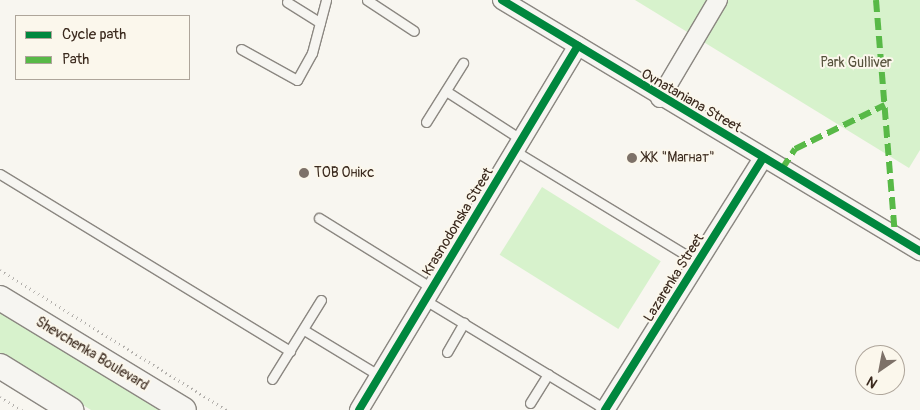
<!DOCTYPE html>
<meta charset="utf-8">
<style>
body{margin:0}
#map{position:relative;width:920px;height:410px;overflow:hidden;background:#f8f6f0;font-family:Pangolin,sans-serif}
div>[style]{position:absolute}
.green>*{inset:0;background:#d7f2cc;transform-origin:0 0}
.path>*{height:2.5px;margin-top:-1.25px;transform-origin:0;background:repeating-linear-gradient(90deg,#b3b0ac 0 1px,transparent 0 5px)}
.roads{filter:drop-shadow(1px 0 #8b8781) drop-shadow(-1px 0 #8b8781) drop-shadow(0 1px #8b8781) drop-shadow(0 -1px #8b8781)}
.lane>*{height:9px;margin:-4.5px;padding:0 4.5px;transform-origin:4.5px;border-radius:4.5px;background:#f6f5f1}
.street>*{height:18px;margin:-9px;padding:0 9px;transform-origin:9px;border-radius:9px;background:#f6f5f1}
.secondary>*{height:24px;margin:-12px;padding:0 12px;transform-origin:12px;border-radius:12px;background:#f6f5f1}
.quiet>*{height:6px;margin-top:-3px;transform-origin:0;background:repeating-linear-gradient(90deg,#58b947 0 12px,transparent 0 18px)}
.cycleway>*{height:8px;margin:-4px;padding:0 4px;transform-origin:4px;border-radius:4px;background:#00873e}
.dots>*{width:14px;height:14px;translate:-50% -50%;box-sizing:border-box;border:2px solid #fbf7ec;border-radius:50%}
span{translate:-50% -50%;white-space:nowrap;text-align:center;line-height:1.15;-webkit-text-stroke:4px #fbf7ec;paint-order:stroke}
.park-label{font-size:14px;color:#55513b}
.street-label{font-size:14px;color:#3b2a1e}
.poi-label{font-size:14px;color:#3b2a1e}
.left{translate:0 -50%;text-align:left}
.legend{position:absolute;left:15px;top:15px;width:175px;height:65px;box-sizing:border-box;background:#fbf7ec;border:1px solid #aea59a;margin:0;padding:6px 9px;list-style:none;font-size:15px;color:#3b2a1e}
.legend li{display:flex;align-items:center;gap:10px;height:25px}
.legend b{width:25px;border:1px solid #aea59a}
.north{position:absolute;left:855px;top:345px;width:50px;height:50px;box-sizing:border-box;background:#fbf7ec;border:1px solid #aea59a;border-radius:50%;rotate:213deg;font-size:14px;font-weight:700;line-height:20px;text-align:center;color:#3b2a1e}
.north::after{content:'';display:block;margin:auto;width:18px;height:22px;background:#7d7168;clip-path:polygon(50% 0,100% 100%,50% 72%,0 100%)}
</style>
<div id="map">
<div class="green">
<i style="clip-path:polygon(635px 0,920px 0,920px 150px,909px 168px)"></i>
<i style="left:542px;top:187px;width:140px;height:80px;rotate:32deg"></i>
<i style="clip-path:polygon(0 305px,169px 410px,91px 410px,0 354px)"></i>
</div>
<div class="path">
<i style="left:0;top:270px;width:267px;rotate:31.7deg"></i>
<i style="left:0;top:397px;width:26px;rotate:31deg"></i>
</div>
<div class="roads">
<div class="lane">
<i style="left:367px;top:0;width:56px;rotate:33.4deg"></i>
<i style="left:287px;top:2px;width:39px;rotate:32deg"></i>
<i style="left:241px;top:49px;width:64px;rotate:29deg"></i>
<i style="left:297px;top:80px;width:31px;rotate:-61deg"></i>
<i style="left:312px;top:53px;width:55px;rotate:-75.2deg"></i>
<i style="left:446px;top:91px;width:90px;rotate:32.8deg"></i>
<i style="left:426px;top:122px;width:70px;rotate:-57.9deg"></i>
<i style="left:515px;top:151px;width:215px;rotate:31.3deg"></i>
<i style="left:0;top:174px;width:340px;rotate:31.4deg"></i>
<i style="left:319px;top:218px;width:133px;rotate:31.8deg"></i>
<i style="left:425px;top:300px;width:210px;rotate:31.2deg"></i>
<i style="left:304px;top:330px;width:89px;rotate:31.2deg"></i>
<i style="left:447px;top:352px;width:34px;rotate:-60deg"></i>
<i style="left:272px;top:379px;width:93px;rotate:-58.2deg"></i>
<i style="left:530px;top:403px;width:34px;rotate:-58deg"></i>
</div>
<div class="street">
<i style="left:502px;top:0;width:488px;rotate:31deg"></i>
<i style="left:660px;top:98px;width:114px;rotate:-59.4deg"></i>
<i style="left:359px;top:410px;width:425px;rotate:-59deg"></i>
<i style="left:605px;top:410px;width:297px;rotate:-57.9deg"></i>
</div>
<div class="secondary">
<i style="left:0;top:298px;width:215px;rotate:31.3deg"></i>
<i style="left:0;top:366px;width:84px;rotate:31.8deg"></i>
</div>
</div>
<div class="quiet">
<i style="left:876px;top:0;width:237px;rotate:85.4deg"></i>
<i style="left:782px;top:169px;width:24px;rotate:-57deg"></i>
<i style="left:795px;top:149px;width:100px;rotate:-26.1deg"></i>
</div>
<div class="cycleway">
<i style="left:502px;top:0;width:488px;rotate:31deg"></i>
<i style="left:359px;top:410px;width:425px;rotate:-59deg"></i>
<i style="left:605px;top:410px;width:297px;rotate:-57.9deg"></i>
</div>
<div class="dots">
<i style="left:632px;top:158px;background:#7d7168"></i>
<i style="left:304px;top:173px;background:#7d7168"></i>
</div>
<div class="park-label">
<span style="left:856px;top:63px">Park Gulliver</span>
</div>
<div class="street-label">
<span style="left:691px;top:101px;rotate:30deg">Ovnataniana Street</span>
<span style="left:458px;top:222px;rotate:-59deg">Krasnodonska Street</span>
<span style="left:674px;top:278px;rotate:-58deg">Lazarenka Street</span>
<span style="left:92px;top:354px;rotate:31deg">Shevchenka Boulevard</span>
</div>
<div class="poi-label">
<span class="left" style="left:642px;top:158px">ЖК "Магнат"</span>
<span class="left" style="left:314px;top:173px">ТОВ Онікс</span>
</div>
<ul class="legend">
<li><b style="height:6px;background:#00873e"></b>Cycle path</li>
<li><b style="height:6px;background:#58b947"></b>Path</li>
</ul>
<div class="north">N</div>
</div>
